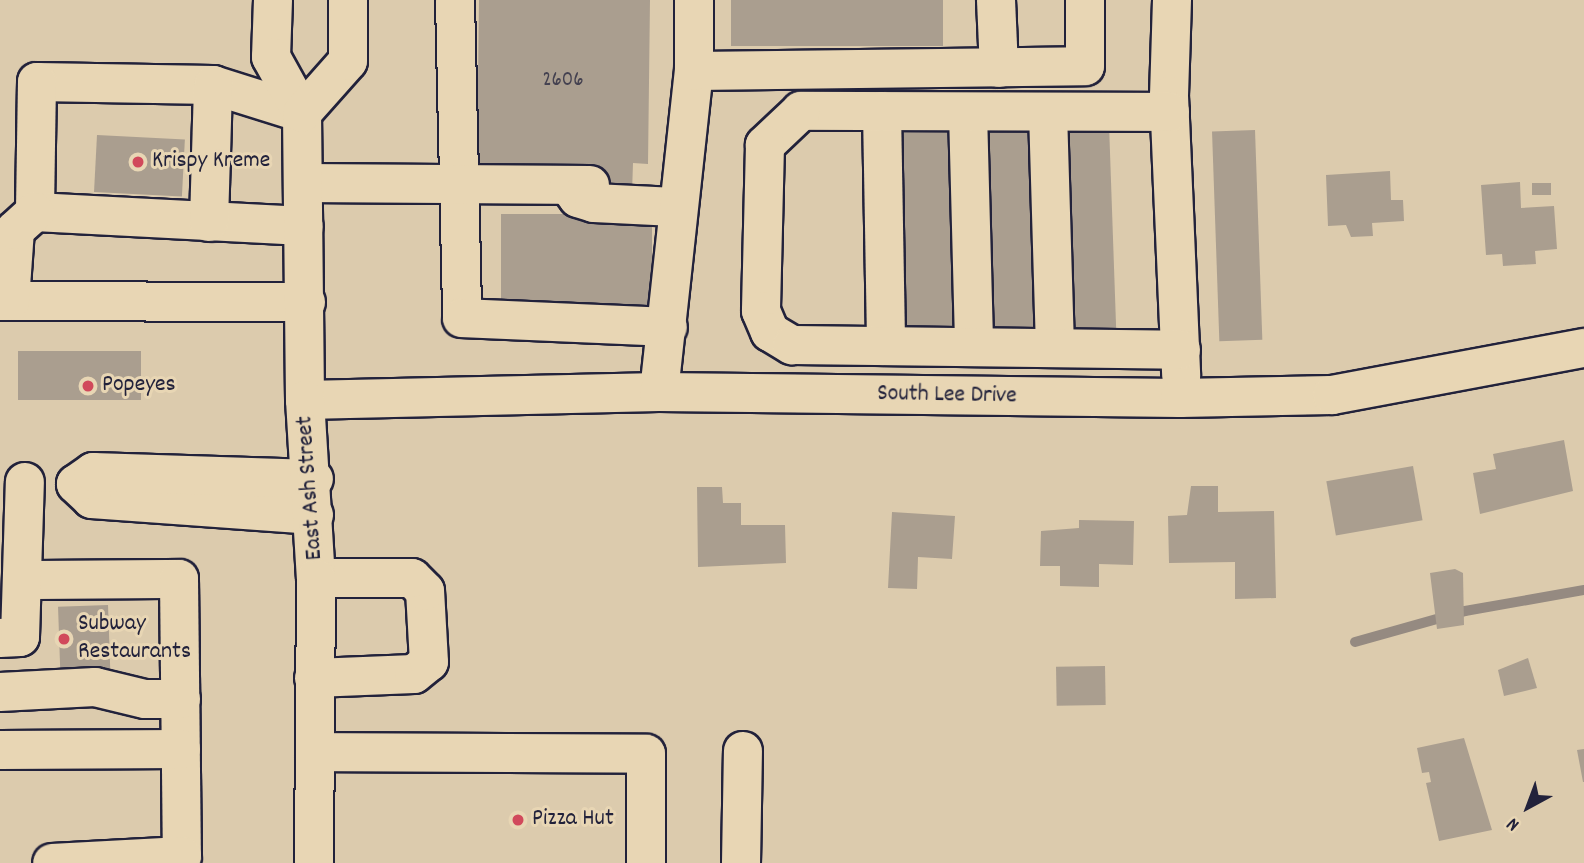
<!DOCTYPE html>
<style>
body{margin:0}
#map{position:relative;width:1584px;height:863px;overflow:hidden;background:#dccbad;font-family:Dekko,sans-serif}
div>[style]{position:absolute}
.stream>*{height:10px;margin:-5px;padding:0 5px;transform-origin:5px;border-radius:5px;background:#958a81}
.building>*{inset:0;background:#aa9e8f;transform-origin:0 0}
.roads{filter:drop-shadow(2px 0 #22223b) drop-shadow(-2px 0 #22223b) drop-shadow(0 2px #22223b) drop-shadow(0 -2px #22223b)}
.minor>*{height:38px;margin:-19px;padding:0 19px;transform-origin:19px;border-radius:19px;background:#e8d6b4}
.major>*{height:38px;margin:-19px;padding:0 19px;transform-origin:19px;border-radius:19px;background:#e8d6b4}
.dots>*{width:19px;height:19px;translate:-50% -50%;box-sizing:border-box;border:4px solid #e8d6b4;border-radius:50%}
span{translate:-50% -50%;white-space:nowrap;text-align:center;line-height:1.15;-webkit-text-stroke:6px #e8d6b4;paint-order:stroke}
.number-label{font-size:21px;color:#444150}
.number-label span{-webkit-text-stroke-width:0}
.poi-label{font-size:24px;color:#22223b}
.left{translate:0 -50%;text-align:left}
.street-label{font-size:24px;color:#22223b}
.north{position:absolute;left:1493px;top:772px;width:70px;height:70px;-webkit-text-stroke:5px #e8d6b4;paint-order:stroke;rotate:221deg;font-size:19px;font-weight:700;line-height:28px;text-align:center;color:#22223b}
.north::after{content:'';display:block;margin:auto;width:24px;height:32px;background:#22223b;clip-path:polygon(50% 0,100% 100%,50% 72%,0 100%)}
</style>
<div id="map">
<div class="stream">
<i style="left:1355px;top:642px;width:114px;rotate:-15.7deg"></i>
<i style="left:1465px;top:611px;width:121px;rotate:-10deg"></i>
</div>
<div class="building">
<i style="clip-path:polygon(479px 0,650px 0,648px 164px,633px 163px,632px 193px,590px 193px,590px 165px,477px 163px)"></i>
<i style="left:731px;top:0;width:212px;height:46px"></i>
<i style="left:948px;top:124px;width:212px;height:49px;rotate:88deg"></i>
<i style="left:1109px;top:124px;width:213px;height:49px;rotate:88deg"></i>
<i style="left:1028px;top:125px;width:212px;height:48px;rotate:88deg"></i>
<i style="left:1255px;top:130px;width:210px;height:43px;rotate:88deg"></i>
<i style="left:97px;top:135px;width:88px;height:57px;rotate:3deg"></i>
<i style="clip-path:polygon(1390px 171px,1391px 200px,1403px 200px,1404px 221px,1372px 223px,1373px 236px,1351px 237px,1346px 225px,1328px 226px,1326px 175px)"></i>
<i style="clip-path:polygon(1520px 182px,1521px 208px,1554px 206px,1557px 249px,1535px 251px,1536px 264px,1503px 266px,1502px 254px,1486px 255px,1481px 185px)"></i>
<i style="left:1551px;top:183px;width:12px;height:19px;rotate:90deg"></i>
<i style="left:501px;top:214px;width:151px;height:91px"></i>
<i style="left:141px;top:351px;width:49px;height:123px;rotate:90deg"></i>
<i style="clip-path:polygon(1564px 440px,1573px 491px,1480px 514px,1473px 473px,1496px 469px,1493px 454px)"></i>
<i style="left:1413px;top:466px;width:55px;height:88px;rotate:80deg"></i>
<i style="clip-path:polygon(1191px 486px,1218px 486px,1218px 512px,1274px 511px,1276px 598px,1235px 599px,1235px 562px,1169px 563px,1168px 516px,1187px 515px)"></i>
<i style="clip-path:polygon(697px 487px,722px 487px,723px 503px,741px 503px,741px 525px,785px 525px,786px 563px,698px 567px)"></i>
<i style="clip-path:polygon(892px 512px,955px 516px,952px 559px,918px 557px,917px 589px,888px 588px)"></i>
<i style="clip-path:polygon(1079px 520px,1134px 521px,1133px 565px,1099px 564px,1099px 587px,1060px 586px,1060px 566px,1040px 566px,1041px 531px,1079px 528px)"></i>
<i style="clip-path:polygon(1455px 569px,1463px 573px,1464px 625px,1437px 629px,1430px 573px)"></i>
<i style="left:108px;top:605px;width:73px;height:50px;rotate:88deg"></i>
<i style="clip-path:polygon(1528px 658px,1537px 688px,1504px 696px,1498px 670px)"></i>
<i style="left:1105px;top:666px;width:39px;height:49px;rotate:89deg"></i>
<i style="clip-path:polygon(1464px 738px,1492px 830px,1439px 841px,1426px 783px,1431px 782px,1429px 772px,1422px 773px,1417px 748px)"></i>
<i style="clip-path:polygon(1584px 749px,1584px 782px,1583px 782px,1577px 750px)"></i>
</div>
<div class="roads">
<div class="minor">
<i style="left:455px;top:0;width:318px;rotate:88.7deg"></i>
<i style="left:462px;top:318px;width:206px;rotate:2.5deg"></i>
<i style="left:996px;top:0;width:68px;rotate:87.5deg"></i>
<i style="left:1172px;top:0;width:96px;rotate:91.8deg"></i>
<i style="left:1169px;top:96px;width:280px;rotate:87.5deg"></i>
<i style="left:694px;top:71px;width:391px;rotate:-0.7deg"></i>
<i style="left:1085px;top:66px;width:66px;rotate:-90deg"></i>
<i style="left:882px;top:111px;width:235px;rotate:89deg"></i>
<i style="left:968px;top:112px;width:235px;rotate:88.5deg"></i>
<i style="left:1048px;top:112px;width:236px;rotate:88.3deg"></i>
<i style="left:1170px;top:112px;width:369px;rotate:-179.8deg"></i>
<i style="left:801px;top:111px;width:50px;rotate:136.6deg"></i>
<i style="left:765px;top:145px;width:166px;rotate:91.4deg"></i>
<i style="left:761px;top:311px;width:23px;rotate:67deg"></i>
<i style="left:770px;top:332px;width:26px;rotate:31deg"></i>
<i style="left:792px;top:345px;width:389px;rotate:0.7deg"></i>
<i style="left:302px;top:113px;width:93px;rotate:-162.5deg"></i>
<i style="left:213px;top:85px;width:176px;rotate:-179deg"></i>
<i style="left:37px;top:82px;width:130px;rotate:90.9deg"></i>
<i style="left:35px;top:212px;width:269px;rotate:3deg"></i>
<i style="left:304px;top:183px;width:286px;rotate:0.4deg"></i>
<i style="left:569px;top:186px;width:15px;rotate:53deg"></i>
<i style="left:578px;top:198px;width:17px;rotate:17deg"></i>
<i style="left:594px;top:203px;width:81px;rotate:2.8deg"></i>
<i style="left:209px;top:222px;width:137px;rotate:-88.3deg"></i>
<i style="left:0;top:301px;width:306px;rotate:0.2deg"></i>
<i style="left:10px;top:301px;width:71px;rotate:-86deg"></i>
<i style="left:15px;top:230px;width:27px;rotate:-42deg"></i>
<i style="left:659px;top:392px;width:323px;rotate:-83.8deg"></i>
<i style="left:694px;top:71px;width:71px;rotate:-90deg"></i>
<i style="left:305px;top:400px;width:354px;rotate:-1.3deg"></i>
<i style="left:659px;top:392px;width:521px;rotate:0.66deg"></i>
<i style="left:1180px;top:398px;width:152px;rotate:-1.1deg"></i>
<i style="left:1332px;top:395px;width:256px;rotate:-10.6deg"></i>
<i style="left:314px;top:515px;width:223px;rotate:-175.9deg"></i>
<i style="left:92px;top:499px;width:22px;rotate:-137deg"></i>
<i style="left:76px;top:484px;width:21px;rotate:-35deg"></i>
<i style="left:93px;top:472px;width:221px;rotate:1.8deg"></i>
<i style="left:22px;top:580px;width:157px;rotate:-0.4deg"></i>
<i style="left:179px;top:579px;width:277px;rotate:89.4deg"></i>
<i style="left:182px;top:856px;width:130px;rotate:176.9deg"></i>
<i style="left:0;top:638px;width:20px;rotate:-3deg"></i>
<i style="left:20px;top:637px;width:155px;rotate:-88.2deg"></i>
<i style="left:314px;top:678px;width:100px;rotate:-2.3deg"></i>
<i style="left:414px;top:674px;width:19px;rotate:-39deg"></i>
<i style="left:429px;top:662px;width:71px;rotate:-93.2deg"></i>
<i style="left:425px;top:591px;width:18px;rotate:-135deg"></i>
<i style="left:412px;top:578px;width:96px;rotate:180deg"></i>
<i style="left:0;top:692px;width:95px;rotate:-3deg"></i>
<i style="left:95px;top:687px;width:51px;rotate:13.5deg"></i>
<i style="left:145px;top:699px;width:36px"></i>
<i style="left:0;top:750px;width:181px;rotate:-0.3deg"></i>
<i style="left:315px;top:752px;width:331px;rotate:0.3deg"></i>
<i style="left:646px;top:754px;width:109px;rotate:90deg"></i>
<i style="left:741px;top:863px;width:112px;rotate:-89deg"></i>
</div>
<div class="major">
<i style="left:273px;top:0;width:57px;rotate:92deg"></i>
<i style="left:271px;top:57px;width:64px;rotate:61deg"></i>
<i style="left:302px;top:113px;width:287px;rotate:89.4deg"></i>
<i style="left:305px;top:400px;width:178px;rotate:86.5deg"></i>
<i style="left:316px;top:578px;width:285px;rotate:90.4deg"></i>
<i style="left:302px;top:113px;width:69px;rotate:-48.5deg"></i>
<i style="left:348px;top:61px;width:61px;rotate:-90deg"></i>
</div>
</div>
<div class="dots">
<i style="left:138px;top:162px;background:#d1495b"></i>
<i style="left:88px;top:386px;background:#d1495b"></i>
<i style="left:64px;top:639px;background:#d1495b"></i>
<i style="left:518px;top:820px;background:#d1495b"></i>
</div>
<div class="number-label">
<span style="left:563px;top:81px">2606</span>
</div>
<div class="poi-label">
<span class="left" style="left:152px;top:162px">Krispy Kreme</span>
<span class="left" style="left:102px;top:386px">Popeyes</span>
<span class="left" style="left:78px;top:639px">Subway<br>Restaurants</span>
<span class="left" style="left:532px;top:820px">Pizza Hut</span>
</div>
<div class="street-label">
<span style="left:947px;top:396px;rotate:1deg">South Lee Drive</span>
<span style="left:311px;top:488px;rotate:-94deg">East Ash Street</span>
</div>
<div class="north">N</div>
</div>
